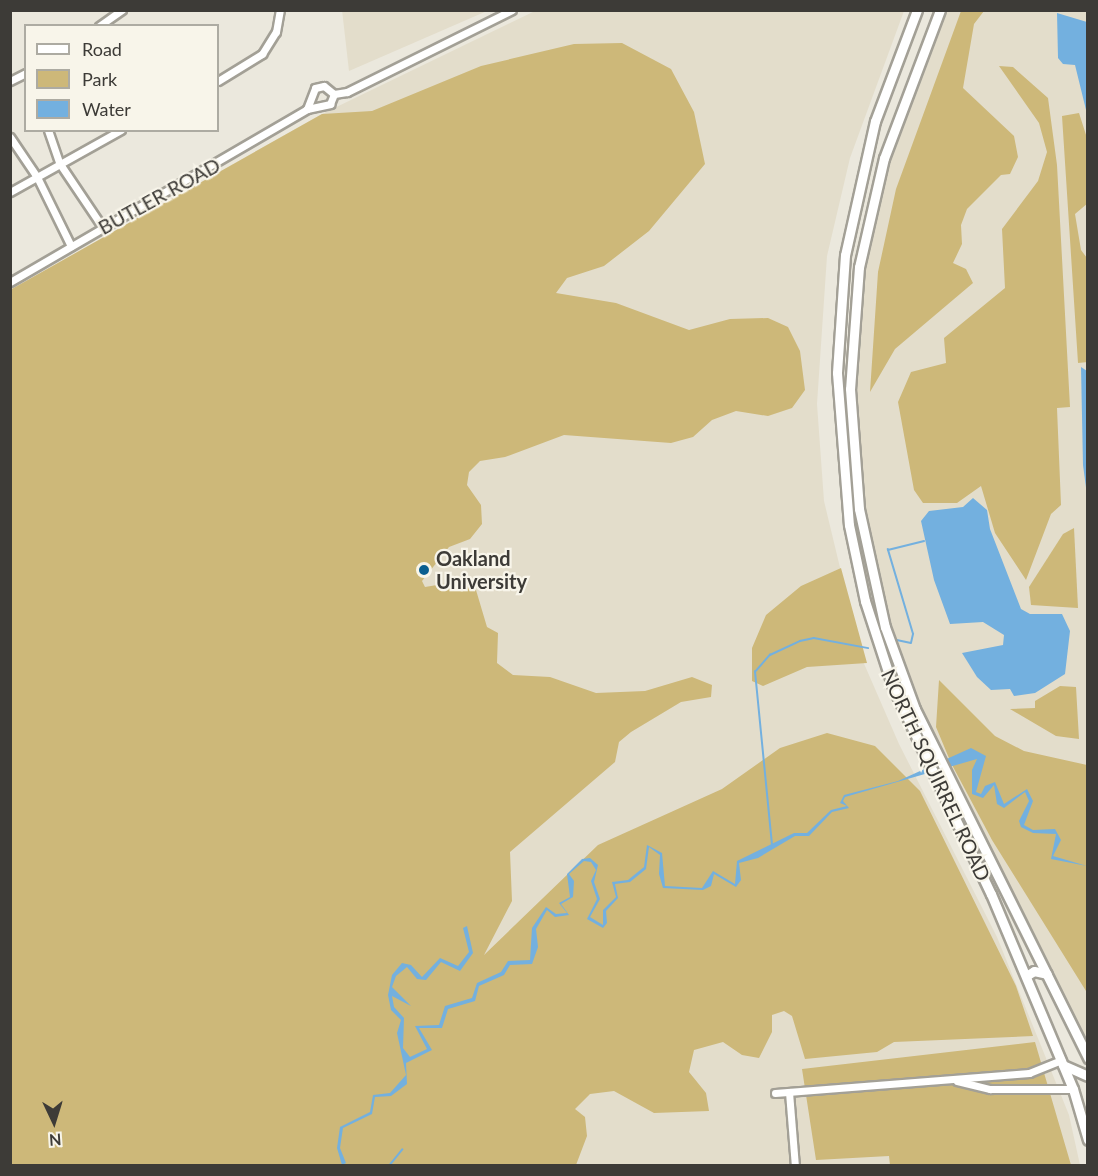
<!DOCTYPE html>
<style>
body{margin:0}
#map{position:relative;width:1098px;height:1176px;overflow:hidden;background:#ebe8dd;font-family:Lato,sans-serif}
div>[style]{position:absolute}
.built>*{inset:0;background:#e3ddcb}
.green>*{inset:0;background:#cdb879}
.water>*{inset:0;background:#73b0df}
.stream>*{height:1.5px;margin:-0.75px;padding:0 0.75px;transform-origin:0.75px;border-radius:0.75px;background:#73b0df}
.roads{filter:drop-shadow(2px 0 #a3a096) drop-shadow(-2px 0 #a3a096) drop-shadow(0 2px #a3a096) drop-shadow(0 -2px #a3a096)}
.minor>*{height:7px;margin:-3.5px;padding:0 3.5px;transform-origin:3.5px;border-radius:3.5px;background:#fff}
.secondary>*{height:9px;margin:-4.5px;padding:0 4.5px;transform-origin:4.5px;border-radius:4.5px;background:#fff}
.dots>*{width:16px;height:16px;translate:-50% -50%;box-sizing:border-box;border:3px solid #f8f5ea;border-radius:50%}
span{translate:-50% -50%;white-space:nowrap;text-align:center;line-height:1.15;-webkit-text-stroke:4.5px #f8f5ea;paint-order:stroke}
.street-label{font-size:20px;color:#3d3b37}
.poi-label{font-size:20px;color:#3d3b37;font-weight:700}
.left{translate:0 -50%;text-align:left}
.frame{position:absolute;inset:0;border:12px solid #3d3b37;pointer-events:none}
.legend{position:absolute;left:24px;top:24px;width:195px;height:108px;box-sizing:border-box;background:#f8f5ea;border:2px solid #adaba2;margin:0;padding:8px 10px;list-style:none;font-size:18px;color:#3d3b37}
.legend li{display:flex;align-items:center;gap:12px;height:30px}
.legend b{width:30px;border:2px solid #adaba2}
.north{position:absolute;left:24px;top:1092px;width:60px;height:60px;-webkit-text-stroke:4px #f8f5ea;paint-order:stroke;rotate:176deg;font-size:16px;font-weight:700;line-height:24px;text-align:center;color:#3d3b37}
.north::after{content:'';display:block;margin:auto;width:21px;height:27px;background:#3d3b37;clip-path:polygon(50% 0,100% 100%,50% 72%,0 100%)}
</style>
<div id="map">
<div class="built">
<i style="clip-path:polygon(342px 10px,487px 10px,487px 11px,349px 71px)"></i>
<i style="clip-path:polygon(535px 11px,904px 11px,850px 158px,827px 256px,817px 404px,824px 501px,862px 659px,899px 744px,997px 937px,1069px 1115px,1080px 1165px,11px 1165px,10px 290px,322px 114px)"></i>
<i style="clip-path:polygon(944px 11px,1087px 11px,1087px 1040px,919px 705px,889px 626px,865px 523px,854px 369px,864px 259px,886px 166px)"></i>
</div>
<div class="green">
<i style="clip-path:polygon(961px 11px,984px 11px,974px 24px,963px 88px,1014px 136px,1018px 157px,1010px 174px,1001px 175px,967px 209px,961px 225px,962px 244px,953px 263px,966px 269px,973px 283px,895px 349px,870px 392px,878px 272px,896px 189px)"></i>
<i style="clip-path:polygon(622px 43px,671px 69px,694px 112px,705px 164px,649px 231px,604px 266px,567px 278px,556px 293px,616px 303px,689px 330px,730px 319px,768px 318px,788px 327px,800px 351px,805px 390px,792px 408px,768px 416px,736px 411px,712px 420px,693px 437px,671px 443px,564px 435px,505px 457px,480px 461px,469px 472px,467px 485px,481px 505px,482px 524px,470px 539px,449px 547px,422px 581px,425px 587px,461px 581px,476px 590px,487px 627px,498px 633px,497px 663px,513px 675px,550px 677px,596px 693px,645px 691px,692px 677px,712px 685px,711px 697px,681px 702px,631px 732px,619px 742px,615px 762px,510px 852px,512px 901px,484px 955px,598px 845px,722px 789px,780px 748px,827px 733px,875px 746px,920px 791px,1016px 986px,1033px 1036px,894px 1042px,877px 1052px,805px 1059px,792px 1016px,784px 1011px,772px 1015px,772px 1032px,759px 1058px,742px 1055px,723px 1042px,694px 1050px,689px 1072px,706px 1093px,709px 1111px,654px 1113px,614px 1091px,590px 1094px,575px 1109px,585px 1117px,587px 1136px,576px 1165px,11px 1165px,10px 290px,322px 114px,372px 111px,481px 66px,574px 44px)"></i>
<i style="clip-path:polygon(999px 66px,1013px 67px,1048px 98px,1057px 165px,1070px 407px,1057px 408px,1061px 505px,1051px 514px,1026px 580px,995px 533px,981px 486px,957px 503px,923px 503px,914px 490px,898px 402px,911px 372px,946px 363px,944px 338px,1005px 288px,1002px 229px,1038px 181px,1047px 152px,1039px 123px)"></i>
<i style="clip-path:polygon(1079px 113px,1087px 138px,1088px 203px,1075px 214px,1081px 250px,1087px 258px,1088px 362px,1078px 363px,1062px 116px)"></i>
<i style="clip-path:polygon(1074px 528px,1078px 608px,1031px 605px,1029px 587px,1063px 534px)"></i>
<i style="clip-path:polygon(841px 568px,867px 663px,807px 667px,763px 686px,752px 681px,752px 648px,766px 615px,801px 586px)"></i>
<i style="clip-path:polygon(939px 680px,995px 736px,1024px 751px,1087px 765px,1086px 991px,992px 840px,951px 763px,936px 727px)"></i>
<i style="clip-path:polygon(1060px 686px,1076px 687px,1079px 739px,1056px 736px,1010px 709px,1035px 708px,1035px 701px)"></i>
<i style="clip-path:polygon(1035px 1042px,1071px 1165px,890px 1165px,889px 1156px,816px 1160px,802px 1069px)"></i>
</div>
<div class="water">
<i style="clip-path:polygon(1057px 13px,1087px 22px,1087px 114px,1075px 65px,1063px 64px,1058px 58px)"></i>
<i style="clip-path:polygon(1081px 367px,1087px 371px,1087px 495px,1083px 465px)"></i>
<i style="clip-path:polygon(973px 498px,987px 510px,990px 529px,1021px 609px,1030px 614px,1062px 614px,1070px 631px,1065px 674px,1035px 693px,1014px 696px,1010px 689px,991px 690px,977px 677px,962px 653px,1003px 645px,1004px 635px,983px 622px,950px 624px,934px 580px,921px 521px,929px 511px,963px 507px)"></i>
<i style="clip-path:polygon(971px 748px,986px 756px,976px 792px,981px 794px,985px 786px,995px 782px,1004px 804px,1027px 789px,1033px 801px,1024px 825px,1033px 830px,1055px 829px,1061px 840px,1053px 856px,1087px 866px,1051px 859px,1056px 834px,1033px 833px,1021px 827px,1019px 821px,1029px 801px,1025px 792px,1004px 808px,997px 804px,994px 785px,983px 798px,972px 794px,972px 770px,977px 759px,845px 797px,843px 801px,849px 808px,832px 812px,809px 836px,795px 836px,758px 858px,739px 863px,741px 880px,736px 887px,714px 874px,711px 886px,703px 890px,663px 888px,659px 874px,660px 855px,649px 847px,646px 869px,630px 882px,615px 884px,618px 898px,606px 911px,607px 923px,603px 928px,587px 919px,597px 899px,591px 881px,596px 870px,591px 862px,584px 861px,569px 874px,574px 881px,573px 897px,561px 904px,569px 915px,555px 917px,547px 910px,536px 929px,538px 947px,532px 964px,510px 965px,504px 975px,479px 986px,475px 1001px,448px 1009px,442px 1028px,419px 1028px,432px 1050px,406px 1063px,407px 1084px,391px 1096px,375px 1097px,372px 1114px,343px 1128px,340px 1148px,346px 1163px,342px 1165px,337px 1148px,340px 1127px,370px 1112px,373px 1095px,390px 1093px,406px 1075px,397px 1033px,401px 1020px,391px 1010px,388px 995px,392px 975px,402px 963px,411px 965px,422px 977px,440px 958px,458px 966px,469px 952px,463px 928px,467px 926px,473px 953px,460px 971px,441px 962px,426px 980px,417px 979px,407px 967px,396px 976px,392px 987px,411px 1006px,392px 996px,394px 1007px,404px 1018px,403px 1048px,410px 1057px,427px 1049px,415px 1026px,439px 1025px,445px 1006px,472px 998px,477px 983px,501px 972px,508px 961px,530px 960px,532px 928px,546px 907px,556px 914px,567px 913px,559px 903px,570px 897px,567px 874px,582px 859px,590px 858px,598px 865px,594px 882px,600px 899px,590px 917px,603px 925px,603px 910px,616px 897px,612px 882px,628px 880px,644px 867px,647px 845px,662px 853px,665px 886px,702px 888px,713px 871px,735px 884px,737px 861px,794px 833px,807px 833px,831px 810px,847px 806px,840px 803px,844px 795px,898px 781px)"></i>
</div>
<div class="stream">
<i style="left:897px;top:640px;width:14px;rotate:12deg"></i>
<i style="left:911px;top:643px;width:9px;rotate:-77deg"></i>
<i style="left:913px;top:634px;width:88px;rotate:-106.6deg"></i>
<i style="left:888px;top:550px;width:37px;rotate:-14deg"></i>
<i style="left:772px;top:845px;width:174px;rotate:-95.6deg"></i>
<i style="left:755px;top:672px;width:23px;rotate:-49deg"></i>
<i style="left:770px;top:655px;width:33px;rotate:-25deg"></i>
<i style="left:800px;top:641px;width:14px;rotate:-12deg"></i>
<i style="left:814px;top:638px;width:55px;rotate:10.5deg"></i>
<i style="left:389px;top:1166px;width:21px;rotate:-51deg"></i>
</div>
<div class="roads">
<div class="minor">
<i style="left:99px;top:26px;width:28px;rotate:-35deg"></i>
<i style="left:10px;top:81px;width:18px;rotate:-27deg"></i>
<i style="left:218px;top:81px;width:52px;rotate:-31.5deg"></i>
<i style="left:262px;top:54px;width:26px;rotate:-58deg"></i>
<i style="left:276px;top:32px;width:22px;rotate:-80deg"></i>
<i style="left:334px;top:94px;width:13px;rotate:-9deg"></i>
<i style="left:347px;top:92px;width:184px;rotate:-26.4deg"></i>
<i style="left:307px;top:109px;width:22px;rotate:-69deg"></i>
<i style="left:315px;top:88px;width:9px;rotate:-13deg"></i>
<i style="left:324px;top:86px;width:13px;rotate:39deg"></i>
<i style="left:48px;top:130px;width:36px;rotate:71deg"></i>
<i style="left:60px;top:164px;width:77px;rotate:56.1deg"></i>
<i style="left:10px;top:137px;width:48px;rotate:56deg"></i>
<i style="left:37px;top:177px;width:77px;rotate:63.8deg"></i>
<i style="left:10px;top:192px;width:127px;rotate:-29.2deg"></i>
<i style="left:10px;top:282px;width:344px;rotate:-30.2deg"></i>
<i style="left:307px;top:109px;width:24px;rotate:-12deg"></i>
<i style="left:330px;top:104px;width:11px;rotate:-68deg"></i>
<i style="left:957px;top:1081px;width:34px;rotate:14deg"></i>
<i style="left:990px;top:1089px;width:83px"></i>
<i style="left:789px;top:1092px;width:74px;rotate:85.4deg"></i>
<i style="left:775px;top:1093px;width:255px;rotate:-4.5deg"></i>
<i style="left:1029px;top:1073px;width:35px;rotate:-22deg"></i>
</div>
<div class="secondary">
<i style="left:917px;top:10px;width:119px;rotate:110.7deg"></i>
<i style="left:875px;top:121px;width:137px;rotate:102.6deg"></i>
<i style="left:845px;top:255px;width:118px;rotate:93.9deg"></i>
<i style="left:837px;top:373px;width:152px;rotate:85.5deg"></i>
<i style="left:849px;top:525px;width:78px;rotate:78.1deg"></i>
<i style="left:865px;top:601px;width:90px;rotate:72deg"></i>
<i style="left:893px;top:687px;width:229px;rotate:64.7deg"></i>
<i style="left:991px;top:894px;width:212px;rotate:67.2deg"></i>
<i style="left:1073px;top:1089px;width:53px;rotate:73.6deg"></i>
<i style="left:940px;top:10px;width:158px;rotate:110.7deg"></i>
<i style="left:884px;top:158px;width:112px;rotate:102.9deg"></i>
<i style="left:859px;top:267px;width:122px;rotate:94.2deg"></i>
<i style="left:850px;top:389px;width:120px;rotate:85.7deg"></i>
<i style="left:859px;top:509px;width:121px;rotate:77.6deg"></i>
<i style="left:885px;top:627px;width:87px;rotate:69.9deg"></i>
<i style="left:915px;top:709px;width:390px;rotate:63.6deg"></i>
<i style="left:1026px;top:976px;width:9px;rotate:-32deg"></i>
<i style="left:1034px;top:971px;width:13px;rotate:13deg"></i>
<i style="left:1063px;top:1065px;width:27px;rotate:24deg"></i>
</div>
</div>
<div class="dots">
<i style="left:424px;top:570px;background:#0a5f90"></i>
</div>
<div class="street-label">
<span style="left:159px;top:196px;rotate:-29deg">BUTLER ROAD</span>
<span style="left:936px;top:775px;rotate:65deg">NORTH SQUIRREL ROAD</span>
</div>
<div class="poi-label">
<span class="left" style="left:436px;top:570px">Oakland<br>University</span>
</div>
<div class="frame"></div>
<ul class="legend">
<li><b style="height:8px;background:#fff"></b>Road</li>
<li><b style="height:16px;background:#cdb879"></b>Park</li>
<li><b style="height:16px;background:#73b0df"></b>Water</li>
</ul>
<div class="north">N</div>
</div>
